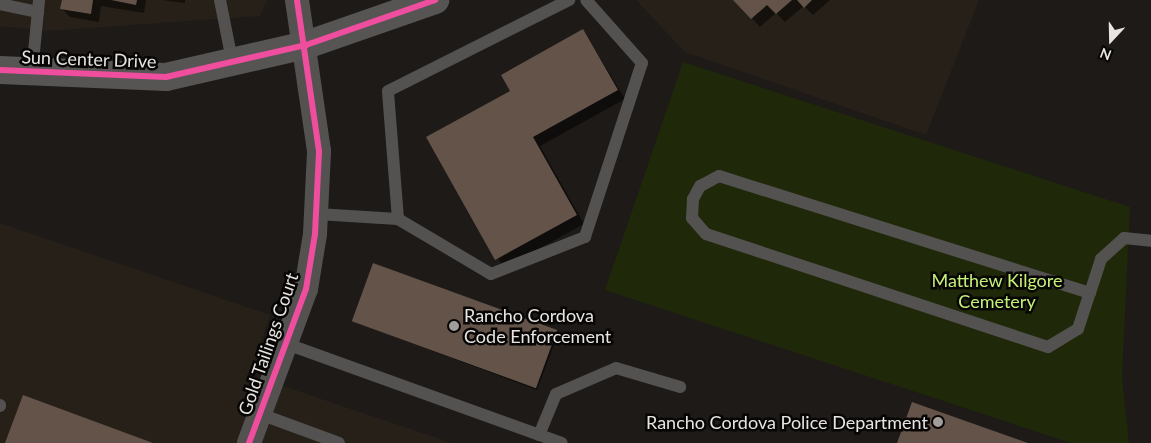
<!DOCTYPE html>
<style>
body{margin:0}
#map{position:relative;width:1151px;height:443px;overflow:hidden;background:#1d1a18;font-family:Lato,sans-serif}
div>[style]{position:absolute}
.built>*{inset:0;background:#272019}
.green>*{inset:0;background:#1f2909}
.shadow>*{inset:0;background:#0007}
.building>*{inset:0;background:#645348;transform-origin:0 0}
.lane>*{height:12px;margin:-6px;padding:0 6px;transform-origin:6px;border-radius:6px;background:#545251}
.street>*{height:24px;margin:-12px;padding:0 12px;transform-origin:12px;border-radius:12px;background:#545251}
.secondary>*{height:28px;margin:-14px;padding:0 14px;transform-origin:14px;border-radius:14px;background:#565554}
.cycleway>*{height:6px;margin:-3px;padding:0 3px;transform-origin:3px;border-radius:3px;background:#ef4d9e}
.dots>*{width:14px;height:14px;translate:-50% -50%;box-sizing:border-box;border:2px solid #070605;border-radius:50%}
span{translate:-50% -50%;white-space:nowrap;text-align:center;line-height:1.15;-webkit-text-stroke:5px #070605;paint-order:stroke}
.street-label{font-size:18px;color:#e7e4e2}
.park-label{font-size:18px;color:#c5f078}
.poi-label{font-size:18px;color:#e7e4e2}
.left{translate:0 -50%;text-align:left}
.right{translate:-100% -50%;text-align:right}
.north{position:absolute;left:1086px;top:15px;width:50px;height:50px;-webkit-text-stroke:4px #070605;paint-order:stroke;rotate:201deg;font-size:14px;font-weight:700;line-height:20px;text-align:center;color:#e7e4e2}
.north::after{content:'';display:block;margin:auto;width:18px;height:22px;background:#e7e4e2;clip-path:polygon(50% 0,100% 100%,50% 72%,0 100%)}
</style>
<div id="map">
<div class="built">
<i style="clip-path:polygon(0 0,267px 0,260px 16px,47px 31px,0 26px)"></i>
<i style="clip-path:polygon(636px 0,979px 0,926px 135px,685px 52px)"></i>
<i style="clip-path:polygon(0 223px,270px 315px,250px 375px,452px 443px,0 443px)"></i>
</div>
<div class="green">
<i style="clip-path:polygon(683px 62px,1130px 207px,1122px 377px,1129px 443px,1071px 443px,605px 290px)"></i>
</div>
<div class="shadow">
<i style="clip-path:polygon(63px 0,146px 0,144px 13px,101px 6px,99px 22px,70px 17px,62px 9px)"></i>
<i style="clip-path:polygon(161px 0,185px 0,185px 3px)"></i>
<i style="clip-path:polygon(735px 0,830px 0,813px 15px,804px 6px,785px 22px,776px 13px,760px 27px)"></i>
<i style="clip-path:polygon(583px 30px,625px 99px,540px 146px,584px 224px,504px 268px,427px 138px,511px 91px)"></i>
<i style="clip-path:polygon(355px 322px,556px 332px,558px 334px,537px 390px)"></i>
</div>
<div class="building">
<i style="clip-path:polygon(62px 0,93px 0,91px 14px,60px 9px)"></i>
<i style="clip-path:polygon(111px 0,137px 0,136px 5px)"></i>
<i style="clip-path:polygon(733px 0,792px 0,776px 14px,767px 5px,751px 19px)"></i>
<i style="clip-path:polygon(797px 0,812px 0,804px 8px)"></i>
<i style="clip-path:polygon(583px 29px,618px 90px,533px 137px,577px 215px,495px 260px,426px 137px,510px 91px,501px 75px)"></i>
<i style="left:373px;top:263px;width:196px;height:62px;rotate:20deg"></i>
<i style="clip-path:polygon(23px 395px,153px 443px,5px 443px)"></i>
<i style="clip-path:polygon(912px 402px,1028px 443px,897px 443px)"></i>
</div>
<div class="lane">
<i style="left:220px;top:0;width:66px;rotate:78.7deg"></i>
<i style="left:0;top:4px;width:39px;rotate:12deg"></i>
<i style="left:32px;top:72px;width:72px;rotate:-84.4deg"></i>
<i style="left:317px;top:214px;width:81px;rotate:3.5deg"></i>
<i style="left:398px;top:219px;width:108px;rotate:30.6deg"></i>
<i style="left:491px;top:274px;width:101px;rotate:-21.5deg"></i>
<i style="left:585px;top:237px;width:183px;rotate:-71.9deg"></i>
<i style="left:642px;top:63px;width:84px;rotate:-131.6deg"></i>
<i style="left:398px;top:219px;width:128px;rotate:-94.5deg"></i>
<i style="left:388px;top:91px;width:203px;rotate:-26.7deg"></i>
<i style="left:1090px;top:293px;width:389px;rotate:-162.5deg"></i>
<i style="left:719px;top:176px;width:21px;rotate:152deg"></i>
<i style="left:700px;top:186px;width:15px;rotate:118deg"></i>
<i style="left:693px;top:199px;width:19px;rotate:93deg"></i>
<i style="left:692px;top:218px;width:21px;rotate:49deg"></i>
<i style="left:706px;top:234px;width:360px;rotate:18.3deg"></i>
<i style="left:1048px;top:347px;width:35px;rotate:-31deg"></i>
<i style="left:1078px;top:329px;width:38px;rotate:-72deg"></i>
<i style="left:1090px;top:293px;width:36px;rotate:-72deg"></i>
<i style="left:1101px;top:259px;width:31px;rotate:-42deg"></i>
<i style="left:1124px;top:238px;width:27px;rotate:6deg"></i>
<i style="left:284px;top:343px;width:295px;rotate:19.8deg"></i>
<i style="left:0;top:405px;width:1px;rotate:90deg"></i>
<i style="left:260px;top:414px;width:84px;rotate:20.2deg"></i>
<i style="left:539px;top:435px;width:44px;rotate:-67.5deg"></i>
<i style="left:556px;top:394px;width:65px;rotate:-23.4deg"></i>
<i style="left:616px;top:368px;width:67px;rotate:16.5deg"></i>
</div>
<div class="street">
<i style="left:249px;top:443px;width:164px;rotate:-69.7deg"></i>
<i style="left:306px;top:289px;width:56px;rotate:-80.7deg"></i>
<i style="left:315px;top:234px;width:83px;rotate:-87.2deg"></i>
<i style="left:319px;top:151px;width:153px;rotate:-98.3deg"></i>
</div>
<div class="secondary">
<i style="left:0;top:70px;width:166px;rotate:2.4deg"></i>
<i style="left:166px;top:77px;width:144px;rotate:-12.9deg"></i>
<i style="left:306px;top:45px;width:137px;rotate:-19.2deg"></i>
</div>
<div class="cycleway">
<i style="left:0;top:70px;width:166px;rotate:2.4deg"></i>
<i style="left:166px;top:77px;width:144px;rotate:-12.9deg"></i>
<i style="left:306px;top:45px;width:137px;rotate:-19.2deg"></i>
<i style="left:249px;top:443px;width:164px;rotate:-69.7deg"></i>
<i style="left:306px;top:289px;width:56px;rotate:-80.7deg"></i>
<i style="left:315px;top:234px;width:83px;rotate:-87.2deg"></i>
<i style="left:319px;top:151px;width:153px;rotate:-98.3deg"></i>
</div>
<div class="dots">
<i style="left:454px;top:326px;background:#a09d9b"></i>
<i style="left:938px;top:422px;background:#a09d9b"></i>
</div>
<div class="street-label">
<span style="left:89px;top:59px;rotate:2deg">Sun Center Drive</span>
<span style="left:268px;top:344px;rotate:-71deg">Gold Tailings Court</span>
</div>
<div class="park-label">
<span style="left:997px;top:291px">Matthew Kilgore<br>Cemetery</span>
</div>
<div class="poi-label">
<span class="left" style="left:464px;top:326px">Rancho Cordova<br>Code Enforcement</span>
<span class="right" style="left:928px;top:422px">Rancho Cordova Police Department</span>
</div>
<div class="north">N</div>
</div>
